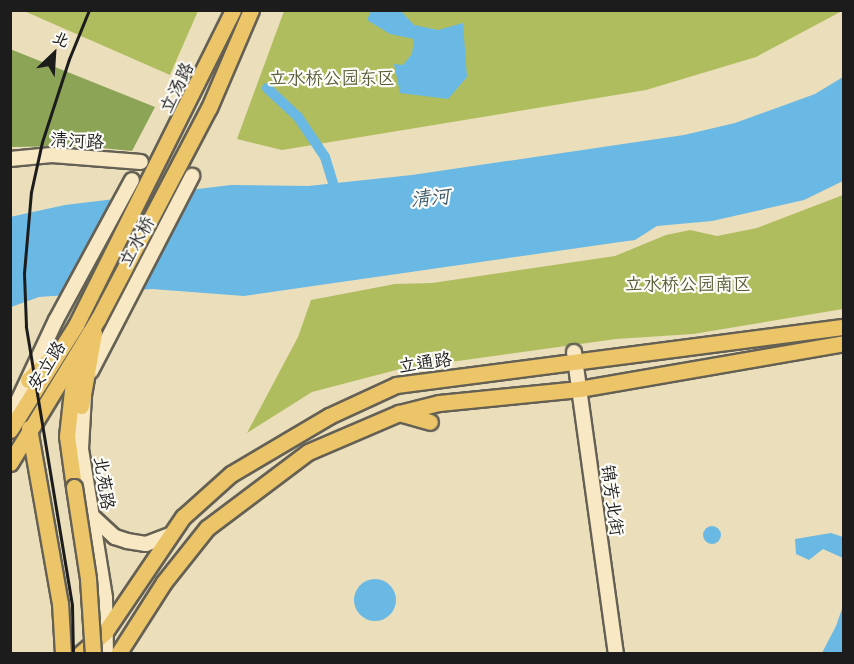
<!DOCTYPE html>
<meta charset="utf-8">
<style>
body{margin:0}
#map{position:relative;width:854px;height:664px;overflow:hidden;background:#ebdebb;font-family:"Playpen Sans","LXGW WenKai TC",sans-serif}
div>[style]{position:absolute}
.green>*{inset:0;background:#afbd5f}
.forest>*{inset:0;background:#8ba456}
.water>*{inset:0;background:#6ab8e4}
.round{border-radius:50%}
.canal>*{height:10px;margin:-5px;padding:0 5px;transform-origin:5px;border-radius:5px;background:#6ab8e4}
.roads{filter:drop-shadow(2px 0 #646054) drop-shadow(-2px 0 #646054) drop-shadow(0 2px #646054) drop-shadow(0 -2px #646054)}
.secondary>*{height:14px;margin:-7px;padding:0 7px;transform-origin:7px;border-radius:7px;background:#f8e8c3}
.primary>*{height:15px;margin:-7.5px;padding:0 7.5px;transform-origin:7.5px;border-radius:7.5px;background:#edc569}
.rail>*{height:3px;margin:-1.5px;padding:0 1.5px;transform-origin:1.5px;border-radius:1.5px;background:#1c1c1c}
.bridges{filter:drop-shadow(2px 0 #646054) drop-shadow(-2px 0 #646054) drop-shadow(0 2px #646054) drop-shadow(0 -2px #646054)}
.primary-bridge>*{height:15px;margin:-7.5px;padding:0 7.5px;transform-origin:7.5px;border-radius:7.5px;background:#edc569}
span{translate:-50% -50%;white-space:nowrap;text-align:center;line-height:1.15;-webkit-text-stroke:4.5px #fdfcf7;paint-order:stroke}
.park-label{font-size:18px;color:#575c37}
.street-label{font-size:18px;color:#1c1c1c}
.water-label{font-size:20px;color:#3b5a6c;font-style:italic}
.frame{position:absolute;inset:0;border:12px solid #1c1c1c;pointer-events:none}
.north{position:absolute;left:24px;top:24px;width:60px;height:60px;-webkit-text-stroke:4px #fdfcf7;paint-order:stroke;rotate:25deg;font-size:16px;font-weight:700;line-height:24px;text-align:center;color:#1c1c1c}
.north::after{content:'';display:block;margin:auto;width:21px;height:27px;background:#1c1c1c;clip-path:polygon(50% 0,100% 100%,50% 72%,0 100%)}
</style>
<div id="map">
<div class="green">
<i style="clip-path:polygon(24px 11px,198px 11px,170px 75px)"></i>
<i style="clip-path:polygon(284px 11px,842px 11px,756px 57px,646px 90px,282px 150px,237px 139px)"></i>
<i style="clip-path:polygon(843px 195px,843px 309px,693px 334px,616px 339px,400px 369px,312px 392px,247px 433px,298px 337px,311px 300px,395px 284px,432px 283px,615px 256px,666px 235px,690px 230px,717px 236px,757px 228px)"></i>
</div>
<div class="forest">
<i style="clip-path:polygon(10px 49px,155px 107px,132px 151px,81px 146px,11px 147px)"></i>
</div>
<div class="water">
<i style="clip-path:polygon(400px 10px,414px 25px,438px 30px,463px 23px,467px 77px,448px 99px,400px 93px,394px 64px,403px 65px,412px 54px,414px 39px,390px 34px,367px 20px,371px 11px)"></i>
<i style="clip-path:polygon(843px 77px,843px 181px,804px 200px,712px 221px,657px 226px,635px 240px,620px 242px,244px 296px,152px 289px,39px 297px,11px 307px,10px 217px,65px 205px,231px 185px,308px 186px,412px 175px,684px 135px,735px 123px,815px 94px)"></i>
<i class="round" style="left:703px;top:526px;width:18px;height:18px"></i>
<i style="clip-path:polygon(831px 533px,843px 537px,843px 558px,823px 549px,809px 560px,796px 554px,795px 539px)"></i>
<i class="round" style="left:354px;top:579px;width:42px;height:42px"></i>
<i style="clip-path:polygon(843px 606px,843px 653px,822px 653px,836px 626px)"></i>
</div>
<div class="canal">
<i style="left:267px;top:88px;width:42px;rotate:43.1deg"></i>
<i style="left:298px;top:117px;width:48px;rotate:56deg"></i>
<i style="left:325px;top:157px;width:41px;rotate:72.9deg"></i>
</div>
<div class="roads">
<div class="secondary">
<i style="left:10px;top:159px;width:42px;rotate:-5.4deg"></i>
<i style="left:52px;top:155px;width:89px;rotate:4.5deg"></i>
<i style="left:574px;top:352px;width:305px;rotate:82.1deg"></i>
<i style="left:91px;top:371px;width:220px;rotate:-62.6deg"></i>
<i style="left:84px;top:395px;width:54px;rotate:93.2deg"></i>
<i style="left:81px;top:449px;width:151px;rotate:80.8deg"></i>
<i style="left:105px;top:598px;width:56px;rotate:89deg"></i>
<i style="left:10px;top:418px;width:108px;rotate:-64.9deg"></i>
<i style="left:56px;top:320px;width:159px;rotate:-61.5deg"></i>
<i style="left:90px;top:514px;width:34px;rotate:43deg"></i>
<i style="left:115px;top:537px;width:13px;rotate:18deg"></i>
<i style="left:127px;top:541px;width:19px;rotate:9deg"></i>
<i style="left:146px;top:544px;width:26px;rotate:-21deg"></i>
</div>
<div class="primary">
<i style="left:28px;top:380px;width:28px;rotate:-44deg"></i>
<i style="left:81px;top:406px;width:74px;rotate:-79.9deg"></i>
<i style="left:399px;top:413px;width:32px;rotate:16deg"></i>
<i style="left:29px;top:428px;width:178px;rotate:80deg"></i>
<i style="left:60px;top:603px;width:51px;rotate:86.6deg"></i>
<i style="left:10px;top:430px;width:124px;rotate:-57.8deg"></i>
<i style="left:76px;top:325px;width:352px;rotate:-63.5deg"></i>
<i style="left:10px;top:463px;width:169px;rotate:-58.6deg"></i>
<i style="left:98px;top:319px;width:238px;rotate:-62.3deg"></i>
<i style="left:209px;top:108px;width:107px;rotate:-66.8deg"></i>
<i style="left:74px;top:487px;width:51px;rotate:-97.8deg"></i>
<i style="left:67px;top:436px;width:73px;rotate:-83.7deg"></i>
<i style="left:80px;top:654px;width:33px;rotate:-41deg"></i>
<i style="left:105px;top:632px;width:139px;rotate:-55.9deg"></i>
<i style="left:183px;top:517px;width:64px;rotate:-41.9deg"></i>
<i style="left:231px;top:474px;width:114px;rotate:-30.6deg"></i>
<i style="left:329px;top:416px;width:74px;rotate:-24.8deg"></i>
<i style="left:396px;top:385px;width:452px;rotate:-7.4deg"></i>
<i style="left:118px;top:654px;width:85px;rotate:-57.4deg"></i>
<i style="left:164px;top:582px;width:69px;rotate:-51.5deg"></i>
<i style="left:207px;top:528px;width:126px;rotate:-37deg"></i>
<i style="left:308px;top:452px;width:99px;rotate:-23.2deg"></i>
<i style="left:399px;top:413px;width:41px;rotate:-14deg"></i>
<i style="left:439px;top:403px;width:141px;rotate:-5.7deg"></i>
<i style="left:579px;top:389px;width:269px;rotate:-9.8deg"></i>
</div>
</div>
<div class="rail">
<i style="left:73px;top:654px;width:49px;rotate:-91.2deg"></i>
<i style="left:72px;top:605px;width:283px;rotate:-99.4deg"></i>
<i style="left:26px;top:326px;width:53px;rotate:-92.2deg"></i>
<i style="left:24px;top:273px;width:81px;rotate:-85.1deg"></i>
<i style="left:31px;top:192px;width:51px;rotate:-77.6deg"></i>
<i style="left:42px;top:142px;width:87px;rotate:-72deg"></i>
<i style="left:69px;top:59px;width:53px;rotate:-67.8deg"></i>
</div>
<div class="bridges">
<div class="primary-bridge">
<i style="left:74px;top:487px;width:93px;rotate:81.3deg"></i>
<i style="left:88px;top:579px;width:75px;rotate:86.2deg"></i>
</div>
</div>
<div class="park-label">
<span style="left:332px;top:77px">立水桥公园东区</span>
<span style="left:688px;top:283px">立水桥公园南区</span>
</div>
<div class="street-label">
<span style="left:176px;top:87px;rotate:-64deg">立汤路</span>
<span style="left:77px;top:140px;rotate:3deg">清河路</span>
<span style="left:136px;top:241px;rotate:-62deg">立水桥</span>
<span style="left:425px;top:362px;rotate:-8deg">立通路</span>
<span style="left:46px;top:365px;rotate:-58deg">安立路</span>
<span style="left:105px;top:483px;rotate:81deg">北苑路</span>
<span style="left:613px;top:500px;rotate:82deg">锦芳北街</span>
</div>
<div class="water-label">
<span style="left:430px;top:197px;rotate:-6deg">清河</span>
</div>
<div class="frame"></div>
<div class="north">北</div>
</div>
